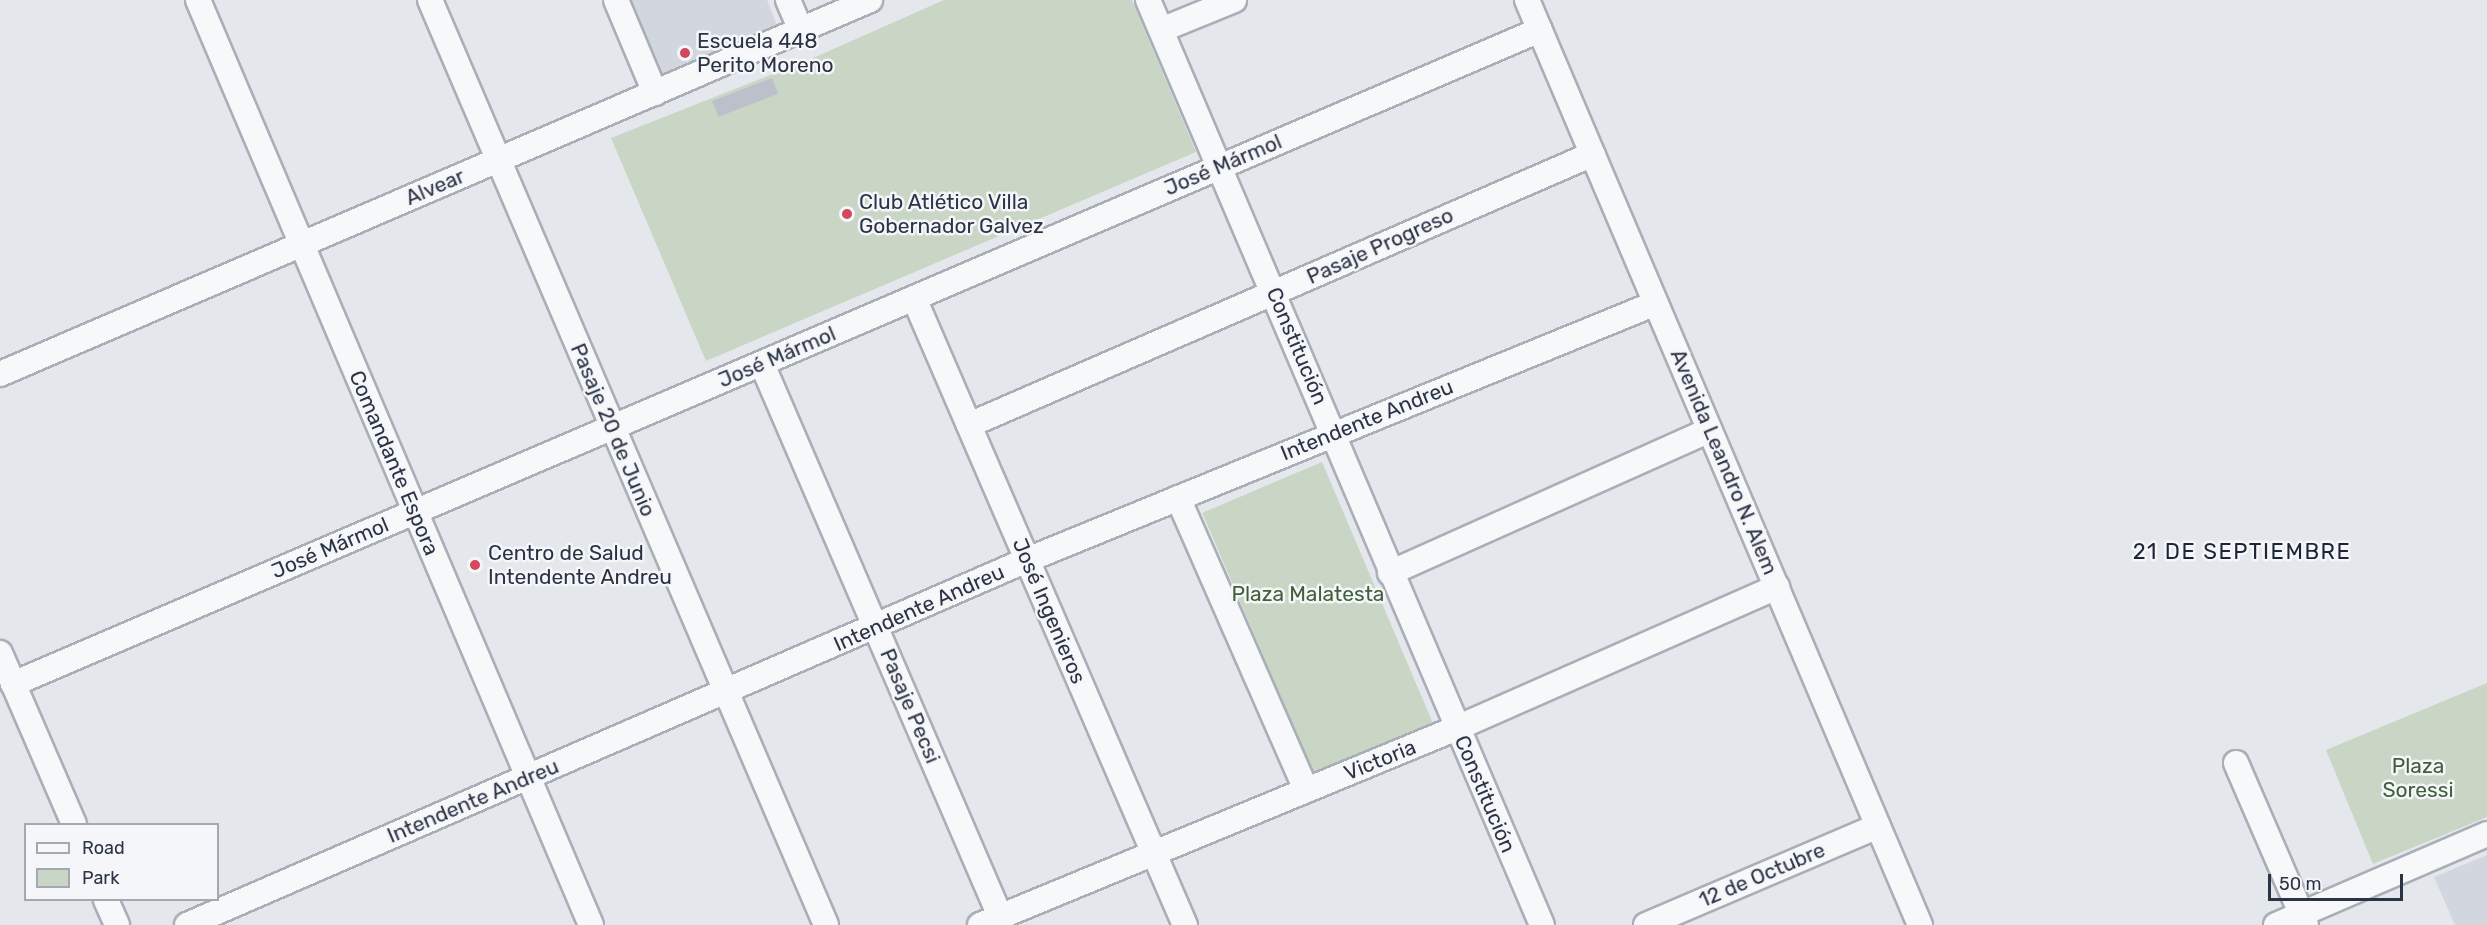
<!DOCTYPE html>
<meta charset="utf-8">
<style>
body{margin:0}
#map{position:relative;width:2487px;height:925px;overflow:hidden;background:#e4e7ec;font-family:Rubik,sans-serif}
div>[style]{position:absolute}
.built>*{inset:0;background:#d2d6de}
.green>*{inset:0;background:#c9d6c5;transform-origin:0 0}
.building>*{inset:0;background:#bbc0ca;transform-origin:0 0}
.roads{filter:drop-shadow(2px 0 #a9aeb7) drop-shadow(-2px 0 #a9aeb7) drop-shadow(0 2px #a9aeb7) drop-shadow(0 -2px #a9aeb7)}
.minor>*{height:24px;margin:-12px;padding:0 12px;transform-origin:12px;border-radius:12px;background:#f7f8fa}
.dots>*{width:16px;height:16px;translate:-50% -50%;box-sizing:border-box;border:3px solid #f4f6f9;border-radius:50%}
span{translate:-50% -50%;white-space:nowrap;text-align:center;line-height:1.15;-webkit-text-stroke:5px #f4f6f9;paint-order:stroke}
.poi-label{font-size:21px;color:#2b3445}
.left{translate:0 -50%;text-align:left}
.street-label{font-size:21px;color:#2b3445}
.park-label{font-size:21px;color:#3f6138}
.neighbourhood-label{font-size:22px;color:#1d2536;letter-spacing:1.5px}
.legend{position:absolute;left:24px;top:823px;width:195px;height:78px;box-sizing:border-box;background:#f4f6f9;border:2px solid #a4a8b1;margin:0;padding:8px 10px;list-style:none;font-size:18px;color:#2b3445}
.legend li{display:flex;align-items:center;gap:12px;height:30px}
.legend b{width:30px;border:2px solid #a4a8b1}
.scale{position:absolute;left:2268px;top:874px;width:135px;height:27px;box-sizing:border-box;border:3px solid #2b3445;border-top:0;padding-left:8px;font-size:18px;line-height:21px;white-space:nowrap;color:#2b3445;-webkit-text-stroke:4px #f4f6f9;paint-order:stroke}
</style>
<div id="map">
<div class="built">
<i style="clip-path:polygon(629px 0,767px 0,778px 28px,661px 78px)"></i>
<i style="clip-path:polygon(2487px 855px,2487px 925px,2455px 925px,2434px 877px)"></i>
</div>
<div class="green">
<i style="clip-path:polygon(944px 0,1132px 0,1196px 152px,706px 361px,611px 138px,813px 58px)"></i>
<i style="left:1322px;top:462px;width:287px;height:130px;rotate:67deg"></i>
<i style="clip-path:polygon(2487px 683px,2487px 817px,2373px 864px,2326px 750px)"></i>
</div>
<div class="building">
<i style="left:772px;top:78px;width:17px;height:64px;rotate:69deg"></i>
</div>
<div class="roads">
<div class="minor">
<i style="left:198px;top:0;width:1005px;rotate:66.98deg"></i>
<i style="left:430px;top:0;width:1006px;rotate:66.82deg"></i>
<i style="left:616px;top:0;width:101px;rotate:67.2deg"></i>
<i style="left:788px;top:0;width:33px;rotate:67deg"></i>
<i style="left:1148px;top:0;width:1005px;rotate:66.93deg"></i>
<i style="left:1527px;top:0;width:1005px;rotate:66.98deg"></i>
<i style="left:1161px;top:30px;width:79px;rotate:-22.3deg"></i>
<i style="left:914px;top:298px;width:683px;rotate:66.63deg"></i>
<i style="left:762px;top:364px;width:601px;rotate:66.68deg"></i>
<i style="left:0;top:374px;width:947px;rotate:-23.26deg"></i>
<i style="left:969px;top:425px;width:680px;rotate:-23.48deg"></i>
<i style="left:1178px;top:498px;width:319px;rotate:66.3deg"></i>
<i style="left:1390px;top:573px;width:350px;rotate:-24.1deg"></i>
<i style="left:0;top:653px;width:186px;rotate:66.6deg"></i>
<i style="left:13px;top:684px;width:1661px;rotate:-23.19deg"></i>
<i style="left:2236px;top:763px;width:176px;rotate:66.6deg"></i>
<i style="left:106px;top:900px;width:27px;rotate:66deg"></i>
<i style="left:187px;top:925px;width:916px;rotate:-23.49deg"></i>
<i style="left:1027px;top:560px;width:679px;rotate:-22.22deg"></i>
<i style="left:980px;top:925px;width:516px;rotate:-22.44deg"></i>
<i style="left:1457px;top:728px;width:350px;rotate:-23.8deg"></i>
<i style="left:1646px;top:925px;width:252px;rotate:-23.1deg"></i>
<i style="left:2276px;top:925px;width:230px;rotate:-23.3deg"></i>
</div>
</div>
<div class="dots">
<i style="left:685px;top:53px;background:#d1495b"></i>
<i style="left:847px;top:214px;background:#d1495b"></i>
<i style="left:475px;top:565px;background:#d1495b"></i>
</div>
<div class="poi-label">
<span class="left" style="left:697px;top:53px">Escuela 448<br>Perito Moreno</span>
<span class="left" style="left:859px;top:214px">Club Atlético Villa<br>Gobernador Galvez</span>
<span class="left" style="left:488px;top:565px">Centro de Salud<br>Intendente Andreu</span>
</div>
<div class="street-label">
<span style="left:1223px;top:165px;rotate:-23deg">José Mármol</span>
<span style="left:435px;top:187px;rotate:-23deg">Alvear</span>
<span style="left:1380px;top:246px;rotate:-24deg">Pasaje Progreso</span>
<span style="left:1297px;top:346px;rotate:67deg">Constitución</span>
<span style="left:777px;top:357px;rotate:-23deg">José Mármol</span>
<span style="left:1367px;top:420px;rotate:-22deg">Intendente Andreu</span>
<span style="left:613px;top:430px;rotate:67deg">Pasaje 20 de Junio</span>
<span style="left:1724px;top:462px;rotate:67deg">Avenida Leandro N. Alem</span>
<span style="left:394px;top:463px;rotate:67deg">Comandante Espora</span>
<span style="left:330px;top:548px;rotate:-23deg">José Mármol</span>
<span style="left:919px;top:608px;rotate:-24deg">Intendente Andreu</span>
<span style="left:1049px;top:611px;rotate:67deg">José Ingenieros</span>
<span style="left:910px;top:706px;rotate:67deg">Pasaje Pecsi</span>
<span style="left:1380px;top:760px;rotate:-22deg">Victoria</span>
<span style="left:1485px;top:794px;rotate:67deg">Constitución</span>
<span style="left:473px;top:801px;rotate:-23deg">Intendente Andreu</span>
<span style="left:1762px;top:875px;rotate:-23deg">12 de Octubre</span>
</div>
<div class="park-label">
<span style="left:1308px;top:594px">Plaza Malatesta</span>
<span style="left:2418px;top:778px">Plaza<br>Soressi</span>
</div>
<div class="neighbourhood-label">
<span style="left:2242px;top:552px">21 DE SEPTIEMBRE</span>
</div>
<ul class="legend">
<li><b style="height:8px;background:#f7f8fa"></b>Road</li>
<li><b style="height:16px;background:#c9d6c5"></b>Park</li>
</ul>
<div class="scale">50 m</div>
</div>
